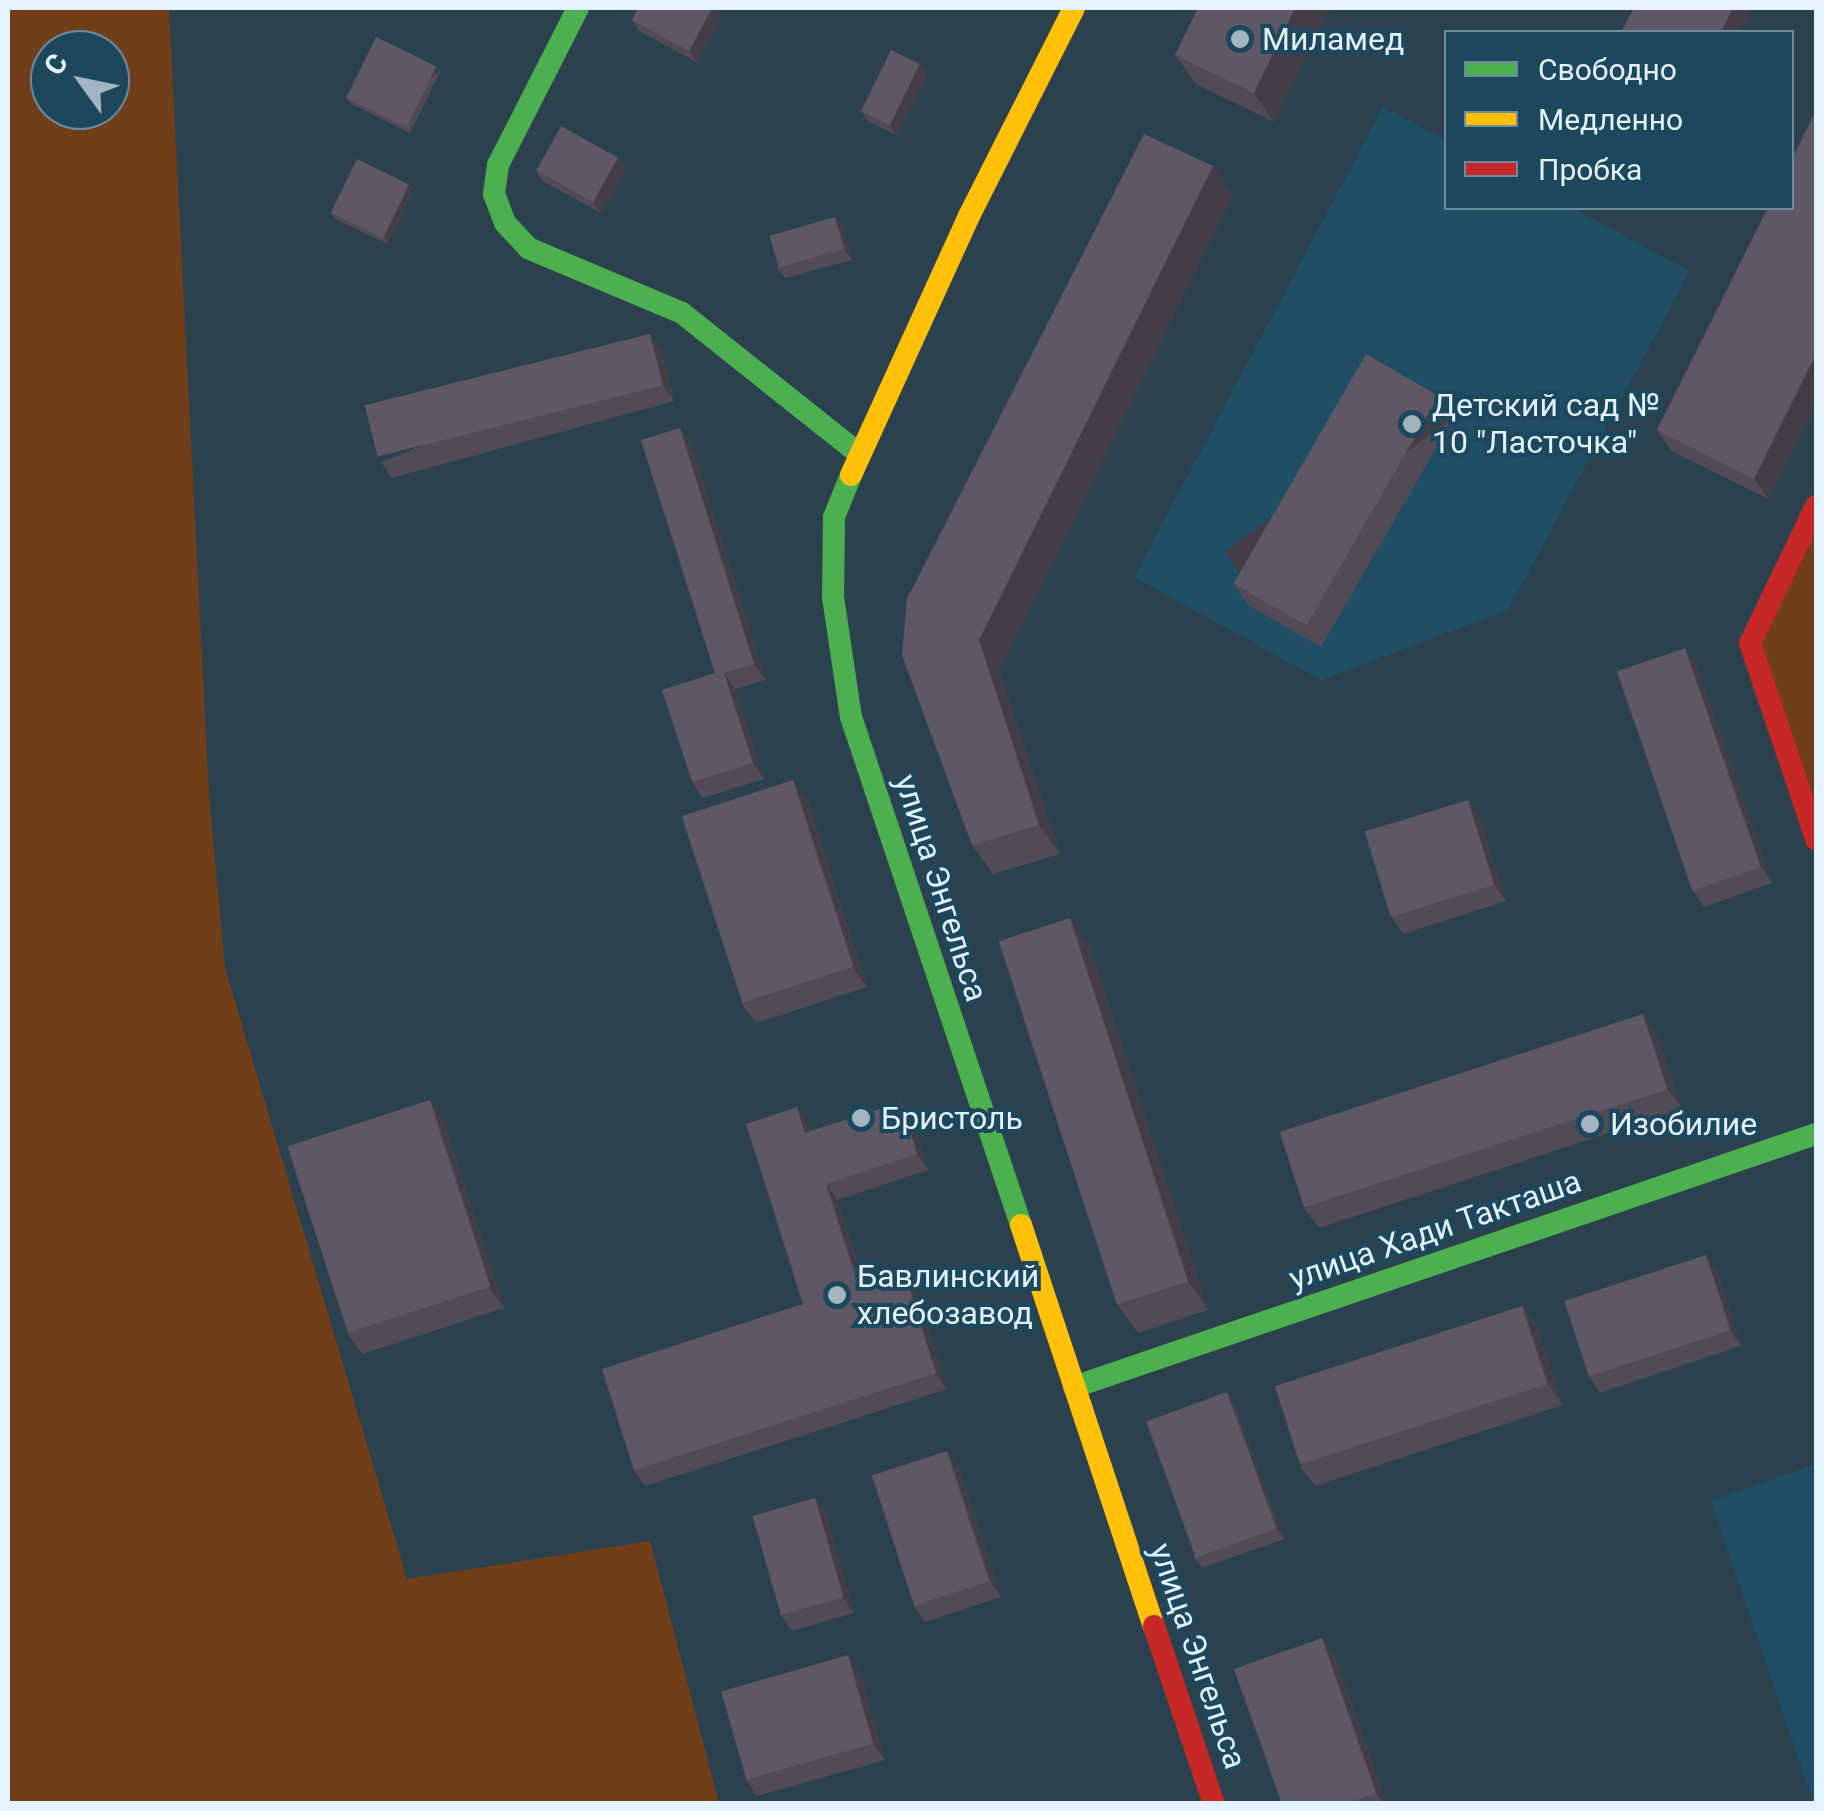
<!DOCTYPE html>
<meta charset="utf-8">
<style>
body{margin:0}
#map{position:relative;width:1824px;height:1811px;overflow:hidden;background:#2b424e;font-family:Roboto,sans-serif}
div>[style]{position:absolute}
.built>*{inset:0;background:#1f4e65}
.green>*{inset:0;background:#703f1a}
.fast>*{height:22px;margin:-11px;padding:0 11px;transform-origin:11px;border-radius:11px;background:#4caf50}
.slow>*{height:22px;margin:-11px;padding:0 11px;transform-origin:11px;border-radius:11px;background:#ffc107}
.jam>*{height:22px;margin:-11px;padding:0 11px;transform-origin:11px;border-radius:11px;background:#c62828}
.wall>*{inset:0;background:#514b57}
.shaded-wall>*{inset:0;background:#423d47;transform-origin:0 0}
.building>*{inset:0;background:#5e5765;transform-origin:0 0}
.dots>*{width:28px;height:28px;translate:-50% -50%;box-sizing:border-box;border:5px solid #1d475c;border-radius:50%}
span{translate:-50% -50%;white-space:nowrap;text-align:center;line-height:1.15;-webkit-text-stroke:8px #1d475c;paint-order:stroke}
.poi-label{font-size:32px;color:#e2f3fe}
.left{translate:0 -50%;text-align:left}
.street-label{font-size:32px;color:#e2f3fe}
.frame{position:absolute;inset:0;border:10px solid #e2f3fe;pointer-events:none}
.legend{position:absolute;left:1444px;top:30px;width:350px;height:180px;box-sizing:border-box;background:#1d475c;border:2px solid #6c8c9d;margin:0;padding:12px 18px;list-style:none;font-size:30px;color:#e2f3fe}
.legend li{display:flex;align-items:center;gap:20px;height:50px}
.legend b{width:50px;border:2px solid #6c8c9d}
.north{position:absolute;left:30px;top:30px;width:100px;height:100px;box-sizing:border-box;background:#1d475c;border:2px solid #6c8c9d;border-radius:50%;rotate:303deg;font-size:28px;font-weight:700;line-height:40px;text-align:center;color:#e2f3fe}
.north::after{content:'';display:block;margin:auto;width:35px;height:45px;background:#a2b5c0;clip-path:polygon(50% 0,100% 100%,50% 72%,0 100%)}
</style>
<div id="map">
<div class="built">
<i style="clip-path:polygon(1383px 107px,1446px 140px,1446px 208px,1572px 208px,1690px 271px,1508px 610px,1321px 680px,1134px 577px)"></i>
<i style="clip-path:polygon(1816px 1464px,1816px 1803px,1814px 1804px,1711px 1501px)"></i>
</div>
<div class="green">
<i style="clip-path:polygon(evenodd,8px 8px,169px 8px,209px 795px,225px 968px,407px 1579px,650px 1541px,719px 1803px,8px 1803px,8px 8px,50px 50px,110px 50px,110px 110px,50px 110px,50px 50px)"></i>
<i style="clip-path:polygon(1816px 506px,1816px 839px,1750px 643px)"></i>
</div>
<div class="fast">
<i style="left:578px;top:8px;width:176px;rotate:117deg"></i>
<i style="left:498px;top:165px;width:29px;rotate:98deg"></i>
<i style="left:494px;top:194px;width:31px;rotate:69deg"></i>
<i style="left:505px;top:223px;width:34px;rotate:47deg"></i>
<i style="left:528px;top:248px;width:167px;rotate:22.9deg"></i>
<i style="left:682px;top:313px;width:226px;rotate:38.5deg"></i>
<i style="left:851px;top:475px;width:45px;rotate:112deg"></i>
<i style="left:834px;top:517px;width:80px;rotate:90.7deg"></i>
<i style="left:833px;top:597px;width:121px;rotate:81.5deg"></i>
<i style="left:851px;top:717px;width:536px;rotate:71.5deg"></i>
<i style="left:1074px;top:1387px;width:784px;rotate:-18.83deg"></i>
</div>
<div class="slow">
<i style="left:851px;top:475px;width:285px;rotate:-65.5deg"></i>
<i style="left:969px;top:216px;width:233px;rotate:-63.2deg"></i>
<i style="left:1021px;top:1225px;width:422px;rotate:71.7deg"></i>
</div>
<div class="jam">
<i style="left:1816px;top:506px;width:152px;rotate:115.7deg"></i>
<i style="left:1750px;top:643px;width:207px;rotate:71.4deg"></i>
<i style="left:1154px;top:1626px;width:188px;rotate:71.4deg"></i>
</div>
<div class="wall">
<i style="clip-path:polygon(1198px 8px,1274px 122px,1196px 84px,1175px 55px)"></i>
<i style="clip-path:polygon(721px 16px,697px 62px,639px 31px,632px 20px)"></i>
<i style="clip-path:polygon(436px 66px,440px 72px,410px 133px,350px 103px,346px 98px)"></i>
<i style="clip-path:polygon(927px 75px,896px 135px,868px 121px,860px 110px)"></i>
<i style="clip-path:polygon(1816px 110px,1816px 404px,1769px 499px,1671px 451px,1657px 430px)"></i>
<i style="clip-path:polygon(618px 157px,626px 168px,601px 213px,544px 182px,536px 171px)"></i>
<i style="clip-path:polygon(1213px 166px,1233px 195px,999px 670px,1060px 854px,993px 874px,972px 845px,902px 655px)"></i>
<i style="clip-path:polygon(409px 184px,413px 189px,388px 244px,335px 219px,331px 213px)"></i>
<i style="clip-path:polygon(843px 227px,852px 260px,785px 278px,777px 268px)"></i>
<i style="clip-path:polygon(661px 350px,674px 401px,392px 478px,381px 462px)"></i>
<i style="clip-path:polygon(1439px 396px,1454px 417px,1321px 647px,1248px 605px,1234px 584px)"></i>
<i style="clip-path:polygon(691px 444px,766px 680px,735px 689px,764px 779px,703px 798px,692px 782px,715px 673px)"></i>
<i style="clip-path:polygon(1696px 664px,1772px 883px,1704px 907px,1693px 891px)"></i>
<i style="clip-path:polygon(1468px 800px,1479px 816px,1506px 901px,1403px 934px,1392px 918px)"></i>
<i style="clip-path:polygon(808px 801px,867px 987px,756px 1023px,741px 1003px)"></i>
<i style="clip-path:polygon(1090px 947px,1208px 1310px,1138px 1333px,1117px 1304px)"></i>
<i style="clip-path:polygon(1657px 1035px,1682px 1109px,1319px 1228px,1304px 1208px)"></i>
<i style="clip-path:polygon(901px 1102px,912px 1118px,928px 1170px,837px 1200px,865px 1285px,904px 1272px,915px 1288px,947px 1389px,645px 1486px,634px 1470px,803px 1304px,797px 1107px,808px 1123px,811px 1131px)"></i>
<i style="clip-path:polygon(444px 1121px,504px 1308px,362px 1354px,347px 1333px)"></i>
<i style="clip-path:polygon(1717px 1271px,1741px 1346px,1600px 1393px,1589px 1377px)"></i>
<i style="clip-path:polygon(1522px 1306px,1537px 1327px,1563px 1405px,1315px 1486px,1300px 1466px)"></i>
<i style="clip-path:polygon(1234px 1403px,1284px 1539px,1202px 1568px,1194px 1557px)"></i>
<i style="clip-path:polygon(958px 1466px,1001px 1597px,925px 1622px,914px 1606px)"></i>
<i style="clip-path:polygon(815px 1498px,826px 1514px,854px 1613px,792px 1631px,781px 1615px)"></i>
<i style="clip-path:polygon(1322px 1638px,1336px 1659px,1387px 1804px,1282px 1804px)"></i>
<i style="clip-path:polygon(848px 1655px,859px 1671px,885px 1760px,757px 1796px,746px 1780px)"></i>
</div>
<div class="shaded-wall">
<i style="clip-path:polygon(712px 8px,715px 8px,721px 16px,697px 62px,689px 51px)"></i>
<i style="clip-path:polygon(1295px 8px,1330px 8px,1274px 122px,1254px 93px)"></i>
<i style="clip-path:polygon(1733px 8px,1753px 8px,1740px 32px,1721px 32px)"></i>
<i style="clip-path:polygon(920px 64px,927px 75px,896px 135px,889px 124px)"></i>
<i style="left:436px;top:66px;width:7px;height:68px;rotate:56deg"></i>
<i style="clip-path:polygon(618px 157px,626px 168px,601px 213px,593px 202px)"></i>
<i style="clip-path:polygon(1213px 166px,1233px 195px,999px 670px,1060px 854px,1039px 825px,979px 640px)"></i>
<i style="clip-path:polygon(409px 184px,413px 189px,388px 244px,384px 238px)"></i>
<i style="clip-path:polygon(835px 217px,843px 227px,852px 260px,844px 249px)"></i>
<i style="clip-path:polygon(650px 334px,661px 350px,674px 401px,663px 385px)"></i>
<i style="clip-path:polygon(1816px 354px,1816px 404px,1769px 499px,1754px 479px)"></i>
<i style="left:1439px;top:396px;width:26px;height:265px;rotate:54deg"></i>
<i style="clip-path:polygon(680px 428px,691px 444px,766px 680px,754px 664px)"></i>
<i style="clip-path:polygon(1685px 648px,1696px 664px,1772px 883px,1761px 867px)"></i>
<i style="clip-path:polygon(724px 673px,735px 689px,764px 779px,753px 763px)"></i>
<i style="clip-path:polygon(793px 780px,808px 801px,867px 987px,852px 967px)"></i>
<i style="clip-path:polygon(1468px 800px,1479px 816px,1506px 901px,1494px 885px)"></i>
<i style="clip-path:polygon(1070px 918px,1090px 947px,1208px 1310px,1188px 1281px)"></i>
<i style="clip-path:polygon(1643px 1014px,1657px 1035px,1682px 1109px,1667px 1089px)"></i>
<i style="clip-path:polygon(430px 1100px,444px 1121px,504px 1308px,489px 1287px)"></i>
<i style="clip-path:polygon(901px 1102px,912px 1118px,928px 1170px,917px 1154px)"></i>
<i style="clip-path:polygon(797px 1107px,808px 1123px,816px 1149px,805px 1133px)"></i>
<i style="clip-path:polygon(826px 1184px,837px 1200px,870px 1303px,859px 1287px)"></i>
<i style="clip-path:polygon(1706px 1255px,1717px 1271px,1741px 1346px,1730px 1330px)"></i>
<i style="clip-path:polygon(904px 1272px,915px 1288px,947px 1389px,936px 1373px)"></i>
<i style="clip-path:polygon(1522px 1306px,1537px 1327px,1563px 1405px,1548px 1384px)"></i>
<i style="clip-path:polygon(1227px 1392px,1234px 1403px,1284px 1539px,1276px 1528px)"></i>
<i style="clip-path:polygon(947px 1451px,958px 1466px,1001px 1597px,990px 1581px)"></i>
<i style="clip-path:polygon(815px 1498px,826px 1514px,854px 1613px,843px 1597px)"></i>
<i style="clip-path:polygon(1322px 1638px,1336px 1659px,1387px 1804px,1384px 1804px,1376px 1793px)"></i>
<i style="clip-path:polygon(848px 1655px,859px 1671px,885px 1760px,873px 1744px)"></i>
</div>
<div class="building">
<i style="clip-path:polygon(638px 8px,712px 8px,689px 51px,632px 20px)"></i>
<i style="clip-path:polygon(1198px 8px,1295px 8px,1254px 93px,1175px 55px)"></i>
<i style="clip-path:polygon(1634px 8px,1733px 8px,1721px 32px,1621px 32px)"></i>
<i style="left:376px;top:37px;width:67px;height:68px;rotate:26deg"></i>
<i style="left:891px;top:50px;width:32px;height:68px;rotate:26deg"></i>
<i style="clip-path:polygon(1816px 110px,1816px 354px,1754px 479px,1657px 430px,1768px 208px,1792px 208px,1792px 160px)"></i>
<i style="left:561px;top:126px;width:65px;height:51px;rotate:29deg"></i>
<i style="clip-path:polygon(1144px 134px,1213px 166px,979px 640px,1039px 825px,972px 845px,902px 655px,907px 599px)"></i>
<i style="left:357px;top:159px;width:58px;height:60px;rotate:26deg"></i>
<i style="left:835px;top:217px;width:33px;height:68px;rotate:74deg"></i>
<i style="left:650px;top:334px;width:53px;height:294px;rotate:76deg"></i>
<i style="left:1366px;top:354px;width:84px;height:265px;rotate:30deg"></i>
<i style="clip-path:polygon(680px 428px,754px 664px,724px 673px,753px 763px,692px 782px,662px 690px,715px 673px,641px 440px)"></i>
<i style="left:1685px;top:648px;width:232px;height:72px;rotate:71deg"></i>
<i style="left:793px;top:780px;width:196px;height:117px;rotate:72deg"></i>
<i style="left:1468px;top:800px;width:89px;height:108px;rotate:73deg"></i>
<i style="left:1070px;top:918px;width:382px;height:75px;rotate:72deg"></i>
<i style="left:1643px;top:1014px;width:79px;height:382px;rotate:72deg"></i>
<i style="left:430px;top:1100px;width:196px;height:150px;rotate:72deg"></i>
<i style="clip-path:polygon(901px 1102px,917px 1154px,826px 1184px,859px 1287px,904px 1272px,936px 1373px,634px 1470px,602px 1369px,803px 1304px,746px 1124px,797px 1107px,805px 1133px)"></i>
<i style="left:1706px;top:1255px;width:79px;height:149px;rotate:72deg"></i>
<i style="left:1522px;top:1306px;width:82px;height:260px;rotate:72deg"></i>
<i style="left:1227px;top:1392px;width:145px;height:86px;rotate:70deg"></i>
<i style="left:947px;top:1451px;width:137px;height:79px;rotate:72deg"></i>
<i style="left:815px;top:1498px;width:103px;height:65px;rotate:74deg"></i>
<i style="clip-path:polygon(1322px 1638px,1376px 1793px,1345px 1804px,1282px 1804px,1234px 1669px)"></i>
<i style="left:848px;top:1655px;width:92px;height:132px;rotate:74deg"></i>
</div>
<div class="dots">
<i style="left:1240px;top:39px;background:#a2b5c0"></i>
<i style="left:1412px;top:424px;background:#a2b5c0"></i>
<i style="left:861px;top:1118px;background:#a2b5c0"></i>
<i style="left:1590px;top:1124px;background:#a2b5c0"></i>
<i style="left:837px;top:1295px;background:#a2b5c0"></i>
</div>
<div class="poi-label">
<span class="left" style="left:1262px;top:39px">Миламед</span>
<span class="left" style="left:1432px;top:424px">Детский сад №<br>10 "Ласточка"</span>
<span class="left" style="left:881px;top:1118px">Бристоль</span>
<span class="left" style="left:1610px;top:1124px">Изобилие</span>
<span class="left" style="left:857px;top:1295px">Бавлинский<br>хлебозавод</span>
</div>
<div class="street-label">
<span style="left:941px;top:888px;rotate:72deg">улица Энгельса</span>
<span style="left:1435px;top:1230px;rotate:-19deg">улица Хади Такташа</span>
<span style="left:1198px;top:1656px;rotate:71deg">улица Энгельса</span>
</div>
<div class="frame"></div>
<ul class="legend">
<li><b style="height:12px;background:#4caf50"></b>Свободно</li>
<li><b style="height:12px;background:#ffc107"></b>Медленно</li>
<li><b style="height:12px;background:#c62828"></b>Пробка</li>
</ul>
<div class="north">С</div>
</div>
